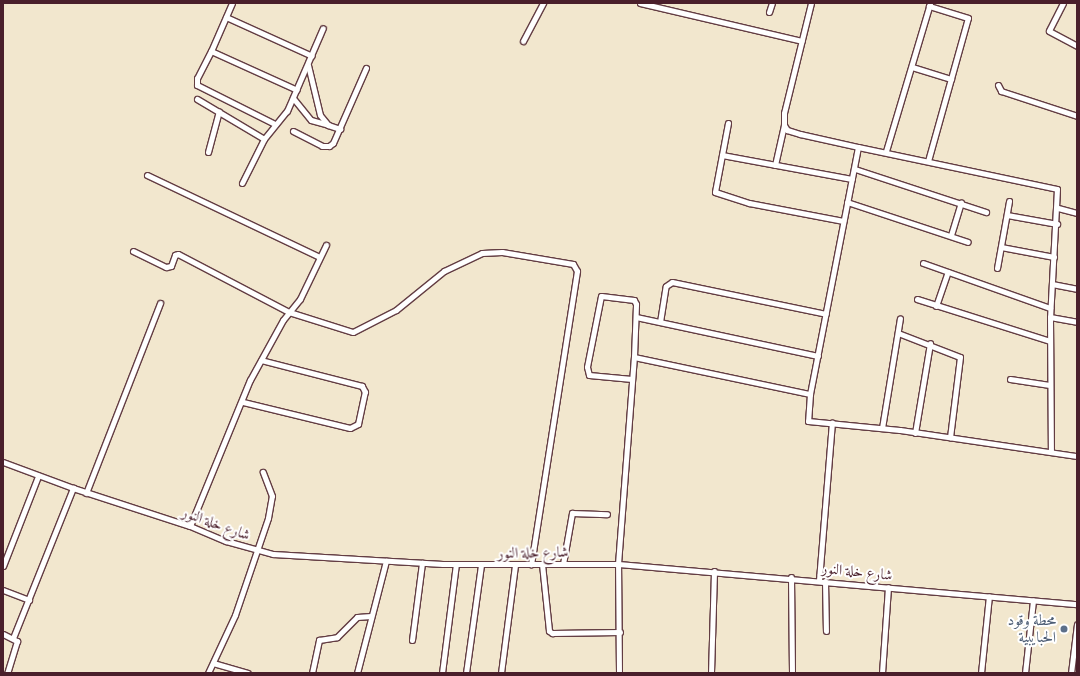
<!DOCTYPE html>
<meta charset="utf-8">
<style>
body{margin:0}
#map{position:relative;width:1080px;height:676px;overflow:hidden;background:#f2e7ce;font-family:"IM FELL DW Pica",Amiri,serif}
div>[style]{position:absolute}
.roads{filter:drop-shadow(1px 0 #633d43) drop-shadow(-1px 0 #633d43) drop-shadow(0 1px #633d43) drop-shadow(0 -1px #633d43)}
.minor>*{height:5px;margin:-2.5px;padding:0 2.5px;transform-origin:2.5px;border-radius:2.5px;background:#fff}
.dots>*{width:11px;height:11px;translate:-50% -50%;box-sizing:border-box;border:2px solid #fff;border-radius:50%}
span{translate:-50% -50%;white-space:nowrap;text-align:center;line-height:1.15;-webkit-text-stroke:4px #fff;paint-order:stroke}
.street-label{font-size:15px;color:#4a1f2b}
.service-label{font-size:15px;color:#4e5e75}
.right{translate:-100% -50%;text-align:right}
.frame{position:absolute;inset:0;border:4px solid #4a1f2b;pointer-events:none}
</style>
<div id="map">
<div class="roads">
<div class="minor">
<i style="left:232px;top:3px;width:52px;rotate:113.6deg"></i>
<i style="left:211px;top:51px;width:94px;rotate:24.4deg"></i>
<i style="left:640px;top:3px;width:166px;rotate:13.2deg"></i>
<i style="left:811px;top:3px;width:113px;rotate:103.8deg"></i>
<i style="left:784px;top:113px;width:12px;rotate:90deg"></i>
<i style="left:784px;top:125px;width:6px;rotate:59deg"></i>
<i style="left:787px;top:130px;width:14px;rotate:17deg"></i>
<i style="left:800px;top:134px;width:59px;rotate:12.6deg"></i>
<i style="left:858px;top:147px;width:252px;rotate:101deg"></i>
<i style="left:810px;top:394px;width:27px;rotate:94deg"></i>
<i style="left:808px;top:421px;width:92px;rotate:5.6deg"></i>
<i style="left:900px;top:430px;width:179px;rotate:8.4deg"></i>
<i style="left:1063px;top:3px;width:31px;rotate:117deg"></i>
<i style="left:1049px;top:31px;width:32px;rotate:28deg"></i>
<i style="left:769px;top:12px;width:9px;rotate:-72deg"></i>
<i style="left:226px;top:17px;width:94px;rotate:24.4deg"></i>
<i style="left:523px;top:41px;width:43px;rotate:-62.2deg"></i>
<i style="left:211px;top:51px;width:30px;rotate:117deg"></i>
<i style="left:197px;top:78px;width:7px;rotate:90deg"></i>
<i style="left:197px;top:85px;width:87px;rotate:26.6deg"></i>
<i style="left:308px;top:65px;width:51px;rotate:76.5deg"></i>
<i style="left:320px;top:115px;width:13px;rotate:51deg"></i>
<i style="left:328px;top:125px;width:13px;rotate:18deg"></i>
<i style="left:912px;top:67px;width:41px;rotate:17.1deg"></i>
<i style="left:998px;top:85px;width:7px;rotate:63deg"></i>
<i style="left:1001px;top:91px;width:80px;rotate:18.2deg"></i>
<i style="left:293px;top:98px;width:28px;rotate:51deg"></i>
<i style="left:311px;top:120px;width:18px;rotate:16deg"></i>
<i style="left:197px;top:99px;width:78px;rotate:30.8deg"></i>
<i style="left:728px;top:123px;width:70px;rotate:100.7deg"></i>
<i style="left:715px;top:192px;width:36px;rotate:18deg"></i>
<i style="left:749px;top:203px;width:96px;rotate:10.8deg"></i>
<i style="left:293px;top:131px;width:33px;rotate:27deg"></i>
<i style="left:322px;top:146px;width:7px"></i>
<i style="left:329px;top:146px;width:5px;rotate:-37deg"></i>
<i style="left:333px;top:143px;width:82px;rotate:-66.3deg"></i>
<i style="left:858px;top:147px;width:203px;rotate:11.9deg"></i>
<i style="left:1057px;top:189px;width:128px;rotate:93.1deg"></i>
<i style="left:1050px;top:317px;width:134px;rotate:89.6deg"></i>
<i style="left:886px;top:151px;width:154px;rotate:-73.4deg"></i>
<i style="left:208px;top:152px;width:42px;rotate:-75deg"></i>
<i style="left:722px;top:155px;width:132px;rotate:10.5deg"></i>
<i style="left:928px;top:161px;width:148px;rotate:-74.4deg"></i>
<i style="left:968px;top:18px;width:41px;rotate:-162.9deg"></i>
<i style="left:775px;top:165px;width:41px;rotate:-77.3deg"></i>
<i style="left:855px;top:169px;width:138px;rotate:18.2deg"></i>
<i style="left:147px;top:175px;width:191px;rotate:25.4deg"></i>
<i style="left:242px;top:183px;width:49px;rotate:-63.4deg"></i>
<i style="left:264px;top:139px;width:36px;rotate:-51deg"></i>
<i style="left:287px;top:111px;width:90px;rotate:-66.6deg"></i>
<i style="left:847px;top:202px;width:127px;rotate:18.3deg"></i>
<i style="left:1058px;top:208px;width:20px;rotate:15deg"></i>
<i style="left:1007px;top:215px;width:51px;rotate:10.2deg"></i>
<i style="left:951px;top:235px;width:34px;rotate:-73deg"></i>
<i style="left:1001px;top:247px;width:54px;rotate:10.7deg"></i>
<i style="left:133px;top:251px;width:37px;rotate:26deg"></i>
<i style="left:166px;top:267px;width:5px;rotate:-11deg"></i>
<i style="left:171px;top:266px;width:12px;rotate:-70deg"></i>
<i style="left:175px;top:255px;width:3px;rotate:-18deg"></i>
<i style="left:178px;top:254px;width:125px;rotate:27.6deg"></i>
<i style="left:289px;top:312px;width:67px;rotate:17.4deg"></i>
<i style="left:353px;top:332px;width:48px;rotate:-27.1deg"></i>
<i style="left:396px;top:310px;width:62px;rotate:-39.1deg"></i>
<i style="left:444px;top:271px;width:42px;rotate:-25.3deg"></i>
<i style="left:482px;top:253px;width:20px;rotate:-3deg"></i>
<i style="left:502px;top:252px;width:72px;rotate:9.6deg"></i>
<i style="left:573px;top:264px;width:8px;rotate:60deg"></i>
<i style="left:577px;top:271px;width:297px;rotate:98.9deg"></i>
<i style="left:923px;top:263px;width:135px;rotate:19.5deg"></i>
<i style="left:997px;top:268px;width:68px;rotate:-79.8deg"></i>
<i style="left:1052px;top:284px;width:25px;rotate:11deg"></i>
<i style="left:917px;top:299px;width:139px;rotate:17.5deg"></i>
<i style="left:936px;top:306px;width:36px;rotate:-71deg"></i>
<i style="left:636px;top:317px;width:186px;rotate:12.1deg"></i>
<i style="left:1050px;top:317px;width:27px;rotate:10deg"></i>
<i style="left:660px;top:322px;width:36px;rotate:-81deg"></i>
<i style="left:666px;top:286px;width:7px;rotate:-34deg"></i>
<i style="left:672px;top:282px;width:157px;rotate:11.7deg"></i>
<i style="left:898px;top:333px;width:66px;rotate:21.2deg"></i>
<i style="left:960px;top:357px;width:81px;rotate:97.1deg"></i>
<i style="left:634px;top:357px;width:180px;rotate:11.9deg"></i>
<i style="left:1010px;top:379px;width:40px;rotate:8.5deg"></i>
<i style="left:243px;top:402px;width:110px;rotate:13.7deg"></i>
<i style="left:350px;top:428px;width:9px;rotate:-27deg"></i>
<i style="left:358px;top:424px;width:33px;rotate:-78deg"></i>
<i style="left:365px;top:392px;width:7px;rotate:-117deg"></i>
<i style="left:362px;top:386px;width:104px;rotate:-165.6deg"></i>
<i style="left:882px;top:428px;width:111px;rotate:-80.7deg"></i>
<i style="left:915px;top:433px;width:91px;rotate:-80.5deg"></i>
<i style="left:3px;top:462px;width:75px;rotate:20.4deg"></i>
<i style="left:73px;top:488px;width:123px;rotate:18deg"></i>
<i style="left:190px;top:526px;width:39px;rotate:23deg"></i>
<i style="left:226px;top:541px;width:49px;rotate:15.5deg"></i>
<i style="left:273px;top:554px;width:170px;rotate:3.4deg"></i>
<i style="left:443px;top:564px;width:175px"></i>
<i style="left:618px;top:564px;width:461px;rotate:5deg"></i>
<i style="left:86px;top:493px;width:204px;rotate:-68.7deg"></i>
<i style="left:190px;top:526px;width:158px;rotate:-67.7deg"></i>
<i style="left:250px;top:380px;width:68px;rotate:-61.2deg"></i>
<i style="left:283px;top:320px;width:27px;rotate:-51deg"></i>
<i style="left:300px;top:299px;width:60px;rotate:-64.3deg"></i>
<i style="left:542px;top:564px;width:67px;rotate:84deg"></i>
<i style="left:549px;top:631px;width:4px;rotate:34deg"></i>
<i style="left:552px;top:633px;width:68px;rotate:-0.8deg"></i>
<i style="left:563px;top:564px;width:52px;rotate:-80deg"></i>
<i style="left:572px;top:513px;width:35px;rotate:2deg"></i>
<i style="left:3px;top:566px;width:97px;rotate:-68.7deg"></i>
<i style="left:791px;top:577px;width:96px;rotate:89.4deg"></i>
<i style="left:819px;top:580px;width:158px;rotate:-85.3deg"></i>
<i style="left:825px;top:581px;width:50px;rotate:88.9deg"></i>
<i style="left:3px;top:590px;width:28px;rotate:21deg"></i>
<i style="left:3px;top:634px;width:16px;rotate:27deg"></i>
<i style="left:17px;top:641px;width:34px;rotate:107deg"></i>
<i style="left:13px;top:638px;width:162px;rotate:-68.2deg"></i>
<i style="left:412px;top:640px;width:78px;rotate:-82.6deg"></i>
<i style="left:213px;top:663px;width:36px;rotate:16deg"></i>
<i style="left:208px;top:673px;width:64px;rotate:-65deg"></i>
<i style="left:235px;top:615px;width:102px;rotate:-71.2deg"></i>
<i style="left:268px;top:518px;width:22px;rotate:-80deg"></i>
<i style="left:272px;top:496px;width:26px;rotate:-111deg"></i>
<i style="left:312px;top:673px;width:34px;rotate:-78deg"></i>
<i style="left:319px;top:640px;width:18px;rotate:-9deg"></i>
<i style="left:337px;top:637px;width:28px;rotate:-45deg"></i>
<i style="left:357px;top:617px;width:14px;rotate:-4deg"></i>
<i style="left:357px;top:673px;width:116px;rotate:-75.5deg"></i>
<i style="left:442px;top:673px;width:110px;rotate:-82.7deg"></i>
<i style="left:466px;top:673px;width:109px;rotate:-82.1deg"></i>
<i style="left:501px;top:673px;width:109px;rotate:-82.6deg"></i>
<i style="left:619px;top:673px;width:109px;rotate:-90.5deg"></i>
<i style="left:618px;top:564px;width:208px;rotate:-85.6deg"></i>
<i style="left:634px;top:357px;width:53px;rotate:-87.8deg"></i>
<i style="left:636px;top:304px;width:4px;rotate:-117deg"></i>
<i style="left:634px;top:300px;width:33px;rotate:-173deg"></i>
<i style="left:601px;top:296px;width:72px;rotate:101.2deg"></i>
<i style="left:587px;top:367px;width:8px;rotate:76deg"></i>
<i style="left:589px;top:375px;width:43px;rotate:5.3deg"></i>
<i style="left:711px;top:673px;width:102px;rotate:-88.3deg"></i>
<i style="left:882px;top:673px;width:86px;rotate:-86deg"></i>
<i style="left:981px;top:673px;width:77px;rotate:-84.1deg"></i>
<i style="left:1025px;top:673px;width:73px;rotate:-83.7deg"></i>
<i style="left:1071px;top:673px;width:49px;rotate:-83deg"></i>
</div>
</div>
<div class="dots">
<i style="left:1064px;top:629px;background:#5c6f8a"></i>
</div>
<div class="street-label">
<span style="left:216px;top:524px;rotate:20deg">شارع خلة النور</span>
<span style="left:533px;top:553px;rotate:-1deg">شارع خلة النور</span>
<span style="left:857px;top:572px;rotate:6deg">شارع خلة النور</span>
</div>
<div class="service-label">
<span class="right" style="left:1056px;top:629px">محطة وقود<br>الحبايبية</span>
</div>
<div class="frame"></div>
</div>
